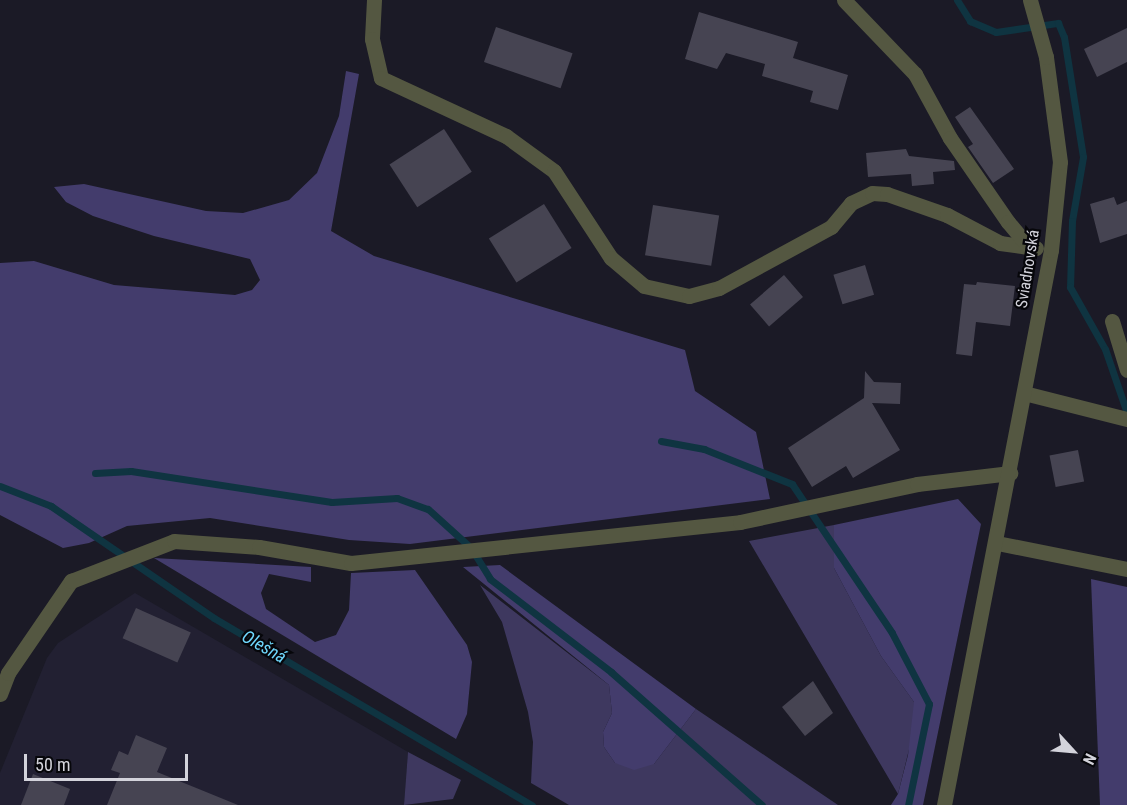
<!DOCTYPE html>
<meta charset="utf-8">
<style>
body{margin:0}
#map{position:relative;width:1127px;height:805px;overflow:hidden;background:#1b1a26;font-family:"Roboto Condensed",sans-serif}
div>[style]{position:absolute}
.built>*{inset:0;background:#222032}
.green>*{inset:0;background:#3e385f}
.forest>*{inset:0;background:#433c6c}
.stream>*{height:7px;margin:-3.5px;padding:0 3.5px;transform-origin:3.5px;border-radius:3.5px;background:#0f3441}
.building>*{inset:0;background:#464452;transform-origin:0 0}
.minor>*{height:15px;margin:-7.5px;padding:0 7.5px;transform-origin:7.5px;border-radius:7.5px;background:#545741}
span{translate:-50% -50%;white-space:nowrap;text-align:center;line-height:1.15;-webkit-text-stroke:4.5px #06060a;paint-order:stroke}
.street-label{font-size:16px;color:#d3d3db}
.water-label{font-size:18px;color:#6fd7fc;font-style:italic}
.north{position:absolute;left:1043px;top:721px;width:60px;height:60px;-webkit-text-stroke:4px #06060a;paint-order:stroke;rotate:116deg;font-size:16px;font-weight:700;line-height:24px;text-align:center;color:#d3d3db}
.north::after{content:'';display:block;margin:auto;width:21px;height:27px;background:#d3d3db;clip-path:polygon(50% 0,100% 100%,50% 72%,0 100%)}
.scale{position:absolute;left:24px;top:754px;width:164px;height:27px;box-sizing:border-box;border:3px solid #d3d3db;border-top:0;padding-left:8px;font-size:18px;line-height:21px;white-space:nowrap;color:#d3d3db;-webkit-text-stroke:4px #06060a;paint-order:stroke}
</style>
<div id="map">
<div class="built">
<i style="clip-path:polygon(135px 593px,408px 752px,404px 805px,0 805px,0 773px,47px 658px,58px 643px)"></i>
</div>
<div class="green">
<i style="clip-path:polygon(834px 525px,834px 568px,881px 656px,914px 702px,915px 725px,898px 794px,749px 541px)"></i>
<i style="clip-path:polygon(480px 585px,609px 685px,612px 713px,603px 732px,604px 747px,615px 763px,654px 764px,696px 709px,838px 805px,569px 805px,531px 783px,533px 742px,528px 712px,502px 622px)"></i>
<i style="clip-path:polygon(408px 752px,461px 780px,453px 799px,404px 805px)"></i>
</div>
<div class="forest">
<i style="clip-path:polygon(346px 71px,359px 74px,331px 231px,374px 256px,685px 350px,695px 391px,756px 432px,770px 499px,410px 544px,349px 540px,210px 518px,127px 526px,89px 543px,63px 548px,0 515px,0 263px,34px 261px,114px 285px,235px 295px,252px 290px,260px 280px,250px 259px,154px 236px,93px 216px,66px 202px,54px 187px,84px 184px,206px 211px,243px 213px,289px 200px,317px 173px,339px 116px)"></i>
<i style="clip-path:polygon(958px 499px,981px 524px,923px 805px,891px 805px,898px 794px,908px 755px,914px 702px,881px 656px,834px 568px,834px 525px)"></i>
<i style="clip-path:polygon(154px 558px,311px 567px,311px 582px,269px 574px,261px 593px,266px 609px,315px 642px,336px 635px,349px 610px,351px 573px,415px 570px,467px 645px,472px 662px,467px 714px,456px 739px)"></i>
<i style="clip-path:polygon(500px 565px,696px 709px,654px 764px,634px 770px,615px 763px,604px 747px,603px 732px,612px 713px,609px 685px,463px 567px)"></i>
<i style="clip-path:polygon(1091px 579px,1127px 587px,1127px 805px,1100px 805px)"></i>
</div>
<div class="stream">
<i style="left:957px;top:0;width:25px;rotate:58deg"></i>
<i style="left:970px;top:21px;width:28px;rotate:23deg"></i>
<i style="left:996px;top:32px;width:63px;rotate:-8.3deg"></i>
<i style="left:1058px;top:23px;width:15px;rotate:67deg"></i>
<i style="left:1064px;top:37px;width:121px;rotate:81deg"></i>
<i style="left:1083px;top:157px;width:65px;rotate:99.8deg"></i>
<i style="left:1072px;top:221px;width:66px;rotate:91.7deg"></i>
<i style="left:1070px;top:287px;width:71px;rotate:60.6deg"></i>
<i style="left:1105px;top:349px;width:68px;rotate:71deg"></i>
<i style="left:661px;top:441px;width:44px;rotate:10.5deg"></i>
<i style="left:704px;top:449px;width:95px;rotate:21.7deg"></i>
<i style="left:792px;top:484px;width:179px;rotate:56.1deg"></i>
<i style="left:892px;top:633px;width:80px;rotate:62.5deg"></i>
<i style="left:929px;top:704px;width:103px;rotate:101.7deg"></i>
<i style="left:95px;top:473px;width:36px;rotate:-3deg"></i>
<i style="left:131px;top:471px;width:203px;rotate:8.8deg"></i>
<i style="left:332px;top:502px;width:65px;rotate:-3.5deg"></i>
<i style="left:397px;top:498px;width:33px;rotate:20deg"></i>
<i style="left:428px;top:509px;width:58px;rotate:42.2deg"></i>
<i style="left:471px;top:548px;width:36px;rotate:58deg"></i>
<i style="left:490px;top:579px;width:153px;rotate:37.5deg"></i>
<i style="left:611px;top:672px;width:201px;rotate:41.4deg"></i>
<i style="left:0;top:486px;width:55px;rotate:21.4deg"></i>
<i style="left:51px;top:506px;width:198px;rotate:34.5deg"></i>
<i style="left:214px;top:618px;width:369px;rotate:30.5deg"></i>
</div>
<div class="building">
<i style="clip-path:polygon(699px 12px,798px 42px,793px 58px,848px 75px,838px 110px,810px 102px,813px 91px,762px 76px,765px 64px,726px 53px,717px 69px,685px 59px)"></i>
<i style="left:496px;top:27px;width:81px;height:37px;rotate:19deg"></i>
<i style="clip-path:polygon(1127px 28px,1127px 62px,1097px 77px,1084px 49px)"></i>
<i style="clip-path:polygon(970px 107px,1014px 169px,993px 183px,968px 147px,973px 144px,955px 117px)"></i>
<i style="left:444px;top:129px;width:51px;height:65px;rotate:57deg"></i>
<i style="clip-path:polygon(906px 149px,909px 156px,954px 161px,955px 170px,933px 172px,934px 184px,912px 186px,911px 174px,868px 177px,866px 153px)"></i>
<i style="clip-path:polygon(1114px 197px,1117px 205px,1127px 201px,1127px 234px,1100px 243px,1090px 204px)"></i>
<i style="left:544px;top:204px;width:52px;height:65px;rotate:58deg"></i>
<i style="left:653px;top:205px;width:67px;height:51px;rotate:9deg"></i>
<i style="left:865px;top:265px;width:31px;height:33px;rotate:73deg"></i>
<i style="left:784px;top:275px;width:29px;height:45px;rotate:49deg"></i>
<i style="clip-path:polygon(977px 282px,1015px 286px,1010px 326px,976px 322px,972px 356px,956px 354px,964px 284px,976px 285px)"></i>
<i style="clip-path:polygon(865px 371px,874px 382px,901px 383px,900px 404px,872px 403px,900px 450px,853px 478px,846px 466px,812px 487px,788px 448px,864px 398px)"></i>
<i style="left:1078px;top:450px;width:32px;height:29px;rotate:79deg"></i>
<i style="left:136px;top:608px;width:60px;height:33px;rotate:24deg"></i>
<i style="clip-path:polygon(813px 681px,833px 713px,805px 736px,782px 707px)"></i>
<i style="clip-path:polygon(136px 735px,167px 748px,157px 772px,238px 805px,107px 805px,120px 773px,111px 770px,119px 751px,128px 755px)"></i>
<i style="clip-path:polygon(33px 774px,70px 789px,64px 805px,21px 805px)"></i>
</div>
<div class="minor">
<i style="left:374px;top:0;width:39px;rotate:93deg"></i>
<i style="left:372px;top:39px;width:40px;rotate:77deg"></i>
<i style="left:381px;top:78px;width:138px;rotate:24.9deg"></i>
<i style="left:506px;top:136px;width:59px;rotate:36.1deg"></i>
<i style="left:554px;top:171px;width:104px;rotate:56.8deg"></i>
<i style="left:611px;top:258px;width:43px;rotate:40.3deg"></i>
<i style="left:644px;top:286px;width:46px;rotate:12.5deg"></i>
<i style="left:689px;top:296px;width:31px;rotate:-15deg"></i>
<i style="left:719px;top:288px;width:128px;rotate:-28.6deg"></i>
<i style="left:831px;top:227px;width:31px;rotate:-50deg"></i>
<i style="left:851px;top:203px;width:23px;rotate:-25deg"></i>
<i style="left:872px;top:193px;width:15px;rotate:4deg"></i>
<i style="left:887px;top:194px;width:64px;rotate:19.3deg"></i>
<i style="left:947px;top:215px;width:60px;rotate:27.8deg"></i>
<i style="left:1000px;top:243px;width:29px;rotate:8deg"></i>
<i style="left:844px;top:0;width:103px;rotate:46.2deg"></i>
<i style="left:915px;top:74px;width:73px;rotate:61.3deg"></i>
<i style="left:950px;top:138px;width:102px;rotate:55.4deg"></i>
<i style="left:1008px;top:222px;width:33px;rotate:50deg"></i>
<i style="left:1029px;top:247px;width:7px;rotate:8deg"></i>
<i style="left:1112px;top:321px;width:51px;rotate:73deg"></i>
<i style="left:1024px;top:393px;width:106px;rotate:14.2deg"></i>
<i style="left:997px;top:543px;width:133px;rotate:11.3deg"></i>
<i style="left:0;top:694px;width:22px;rotate:-69deg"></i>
<i style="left:8px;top:673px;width:112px;rotate:-55.6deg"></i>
<i style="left:71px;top:581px;width:110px;rotate:-21.2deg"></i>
<i style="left:174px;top:541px;width:85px;rotate:4deg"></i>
<i style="left:259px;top:547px;width:93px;rotate:9.9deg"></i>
<i style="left:351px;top:563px;width:391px;rotate:-6deg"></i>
<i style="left:740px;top:522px;width:181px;rotate:-12.1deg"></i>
<i style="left:917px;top:484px;width:94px;rotate:-6.7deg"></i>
<i style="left:944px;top:805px;width:565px;rotate:-79.09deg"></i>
<i style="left:1051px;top:250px;width:88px;rotate:-84.2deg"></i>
<i style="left:1060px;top:162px;width:106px;rotate:-97.6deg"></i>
<i style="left:1046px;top:57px;width:59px;rotate:-105.7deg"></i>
</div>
<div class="street-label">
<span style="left:1028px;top:269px;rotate:-81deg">Sviadnovská</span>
</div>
<div class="water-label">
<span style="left:264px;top:647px;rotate:30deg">Olešná</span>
</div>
<div class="north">N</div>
<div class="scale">50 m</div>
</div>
